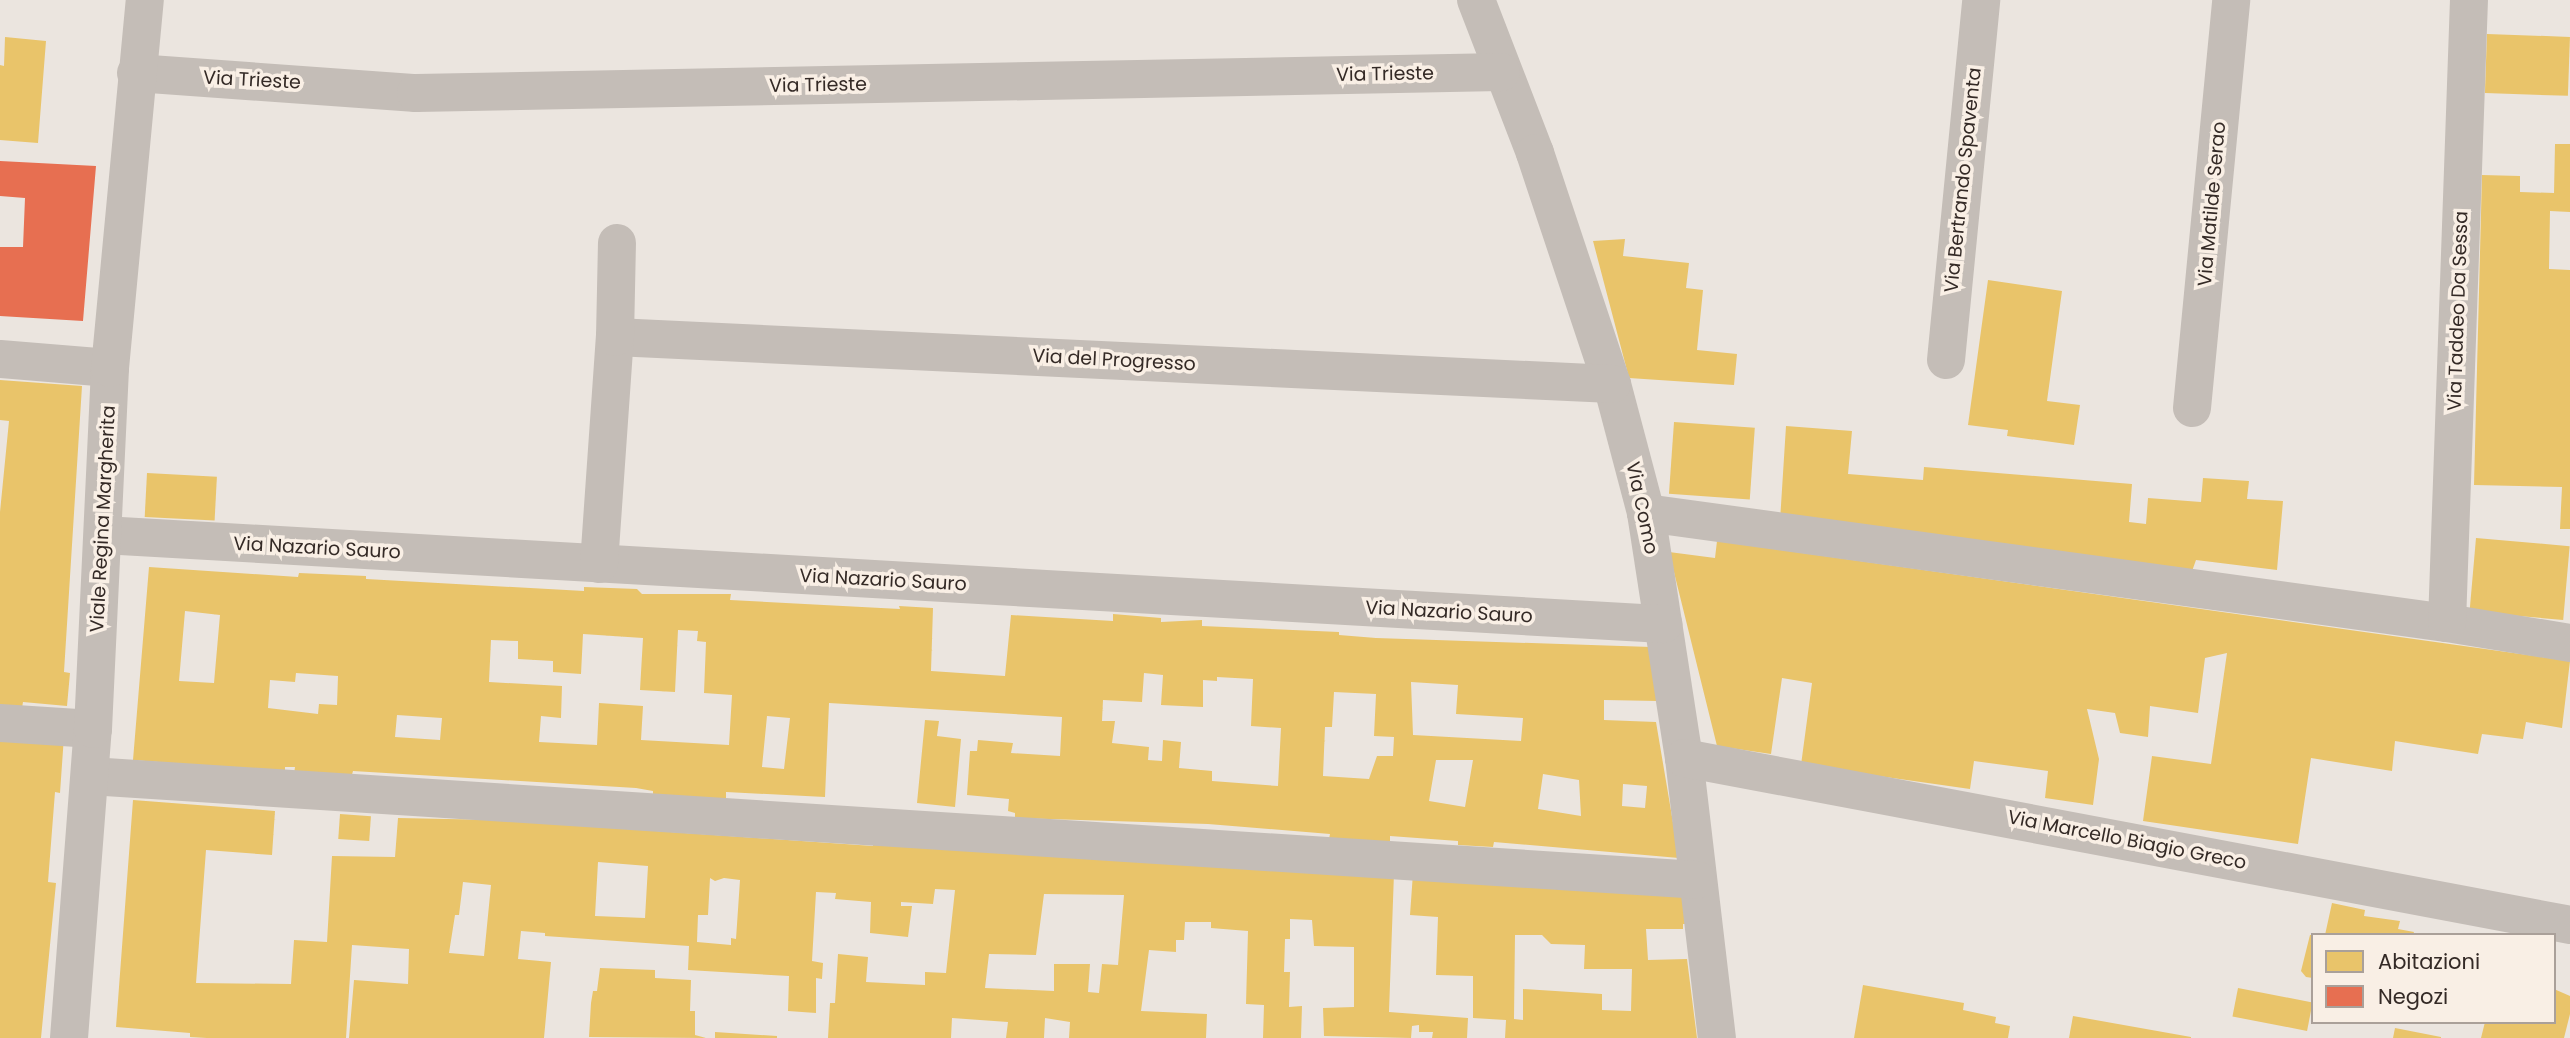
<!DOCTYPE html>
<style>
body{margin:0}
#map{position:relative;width:2570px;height:1038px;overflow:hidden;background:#ebe5df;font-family:Poppins,sans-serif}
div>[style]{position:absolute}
.homes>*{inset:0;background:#e9c46a;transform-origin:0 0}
.shops>*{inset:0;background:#e76f51}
.minor>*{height:38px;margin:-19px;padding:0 19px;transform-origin:19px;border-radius:19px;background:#c4bdb7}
span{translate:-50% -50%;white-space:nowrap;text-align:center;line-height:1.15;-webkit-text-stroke:7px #f9efe5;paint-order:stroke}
.street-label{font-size:19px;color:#342a26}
.legend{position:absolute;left:2311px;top:933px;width:245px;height:91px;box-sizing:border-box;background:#f9efe5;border:2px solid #aaa099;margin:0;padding:9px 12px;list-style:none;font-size:21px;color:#342a26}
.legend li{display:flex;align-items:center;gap:14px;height:35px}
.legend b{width:35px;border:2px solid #aaa099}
</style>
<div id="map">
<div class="homes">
<i style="left:2487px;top:34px;width:83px;height:59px;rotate:2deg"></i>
<i style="clip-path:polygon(5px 37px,46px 41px,38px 143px,0 140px,0 65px,4px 66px)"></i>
<i style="clip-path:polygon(2555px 144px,2570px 144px,2570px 212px,2550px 211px,2549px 269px,2570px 270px,2570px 529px,2560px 529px,2562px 487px,2474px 485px,2482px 175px,2520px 176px,2520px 192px,2554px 193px)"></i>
<i style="clip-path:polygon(1625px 239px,1623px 256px,1689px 263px,1686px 288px,1703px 290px,1697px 350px,1737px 354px,1734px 385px,1629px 378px,1593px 241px)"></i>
<i style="clip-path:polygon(1988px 280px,2062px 291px,2047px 401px,2080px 405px,2074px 445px,2007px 436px,2008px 430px,1968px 425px)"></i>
<i style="clip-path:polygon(0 380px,82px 386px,64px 672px,70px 673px,67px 706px,23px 702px,22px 708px,0 707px,0 512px,9px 421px,0 420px)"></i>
<i style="left:1674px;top:422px;width:81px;height:72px;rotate:4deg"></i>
<i style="clip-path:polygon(1786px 426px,1852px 431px,1848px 474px,1923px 480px,1924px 467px,2132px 484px,2129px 522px,2146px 524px,2148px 498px,2201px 502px,2203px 478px,2249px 481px,2247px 499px,2283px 501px,2277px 570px,2196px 560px,2191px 574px,1780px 521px)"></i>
<i style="left:147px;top:473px;width:70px;height:44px;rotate:3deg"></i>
<i style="left:2476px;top:538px;width:94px;height:74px;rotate:5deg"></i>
<i style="clip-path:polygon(1717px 541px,2570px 661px,2562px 728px,2526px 722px,2523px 739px,2482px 734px,2478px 754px,2395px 741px,2392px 771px,2311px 758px,2298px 844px,2143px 821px,2152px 756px,2211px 764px,2227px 653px,2205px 658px,2198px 713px,2150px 706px,2148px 737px,2120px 733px,2115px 713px,2087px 709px,2099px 759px,2093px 805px,2045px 798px,2048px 771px,1974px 761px,1970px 789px,1801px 765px,1812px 683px,1782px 678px,1771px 754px,1717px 746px,1669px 552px,1715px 558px)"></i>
<i style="clip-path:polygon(evenodd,149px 567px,298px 577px,299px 573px,366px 576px,366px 579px,584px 591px,584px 587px,637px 589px,642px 594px,731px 594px,730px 600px,900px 609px,899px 606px,933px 608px,931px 671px,1005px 676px,1011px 615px,1113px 621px,1113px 614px,1161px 618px,1161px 622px,1202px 620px,1202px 626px,1339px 632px,1339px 635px,1376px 638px,1651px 647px,1658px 701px,1604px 700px,1604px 720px,1656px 722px,1679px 858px,1494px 842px,1493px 847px,1458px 845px,1458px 841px,1390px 836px,1390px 842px,1329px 839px,1330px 834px,1208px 824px,1015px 818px,1015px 813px,1008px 811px,1009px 799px,967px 795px,970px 751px,977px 751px,978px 740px,1013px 743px,1011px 753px,1060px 756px,1062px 717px,829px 703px,825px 797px,726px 792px,726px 800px,653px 796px,653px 791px,636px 788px,353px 771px,351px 778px,294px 774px,295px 767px,285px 767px,285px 772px,133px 760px,149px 567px,185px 611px,220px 615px,214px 683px,179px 681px,185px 611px,149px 567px,678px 630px,698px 631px,697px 641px,706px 642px,704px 693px,732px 695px,729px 745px,641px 740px,643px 706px,599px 703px,597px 745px,539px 742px,541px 716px,561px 718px,562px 686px,489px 682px,491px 640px,518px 641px,518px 659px,553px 661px,553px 672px,581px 674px,583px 634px,643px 638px,640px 690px,675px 692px,678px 630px,149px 567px,296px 673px,338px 676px,337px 705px,319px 704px,318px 714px,268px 708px,270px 680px,295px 682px,296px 673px,149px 567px,1144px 673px,1163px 675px,1161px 705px,1203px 707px,1203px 680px,1217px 681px,1217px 677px,1253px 679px,1251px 726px,1281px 728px,1278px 786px,1212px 781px,1212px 771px,1179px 768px,1181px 742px,1163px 740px,1162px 761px,1148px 760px,1149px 747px,1112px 743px,1115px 721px,1102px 721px,1103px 700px,1142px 702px,1144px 673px,149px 567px,1411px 682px,1458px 685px,1456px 714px,1523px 718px,1521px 741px,1413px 735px,1411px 682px,149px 567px,1334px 692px,1376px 694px,1374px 736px,1394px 737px,1393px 756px,1377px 756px,1369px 779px,1323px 776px,1325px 727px,1332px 727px,1334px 692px,149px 567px,397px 715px,442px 718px,440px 740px,395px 737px,397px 715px,149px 567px,767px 716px,790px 718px,784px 769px,762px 767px,767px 716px,149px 567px,1436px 760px,1473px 760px,1465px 807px,1429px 801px,1436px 760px,149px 567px,1543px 774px,1579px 780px,1581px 816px,1538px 809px,1543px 774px,149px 567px,1623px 784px,1647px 786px,1645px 808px,1622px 806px,1623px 784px)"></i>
<i style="clip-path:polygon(925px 720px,939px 721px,937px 736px,961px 739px,955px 807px,917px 803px)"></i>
<i style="clip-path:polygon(0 732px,64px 736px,60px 793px,55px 792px,48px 882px,56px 883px,41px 1038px,0 1038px)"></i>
<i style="clip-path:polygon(evenodd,133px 800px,275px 811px,272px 855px,206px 850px,196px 983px,291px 984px,294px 940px,327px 942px,332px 856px,395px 857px,398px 818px,496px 820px,873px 846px,873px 839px,1394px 873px,1389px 1012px,1468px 1018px,1467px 1038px,1432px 1038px,1433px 1032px,1419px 1032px,1419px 1025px,1412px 1026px,1411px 1038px,1324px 1036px,1323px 1008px,1354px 1007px,1354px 947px,1314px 946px,1312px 920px,1290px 919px,1290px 939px,1285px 939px,1284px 972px,1290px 972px,1289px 1007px,1302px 1006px,1301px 1038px,1263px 1038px,1264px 1005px,1246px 1004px,1248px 931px,1211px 928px,1211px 922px,1185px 922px,1184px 940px,1176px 940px,1176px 952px,1149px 950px,1141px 1011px,1207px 1014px,1206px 1038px,1069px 1038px,1070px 1022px,1045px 1018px,1044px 1038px,1006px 1038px,1008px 1022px,952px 1018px,951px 1038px,828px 1038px,830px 1003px,835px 1003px,838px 954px,868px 957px,866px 982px,925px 985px,925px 972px,946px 973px,955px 890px,935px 889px,933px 904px,901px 902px,901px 906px,912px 906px,908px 937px,870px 933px,871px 902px,835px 899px,836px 893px,816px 892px,812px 961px,823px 963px,822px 979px,816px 978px,816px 1013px,788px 1011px,789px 976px,688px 970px,689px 946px,545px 936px,545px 933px,521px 931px,518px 959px,551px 962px,544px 1038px,349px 1038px,354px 980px,408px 984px,409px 949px,352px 945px,346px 1038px,207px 1038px,190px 1037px,190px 1033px,116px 1027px,133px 800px,598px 862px,648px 866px,645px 918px,595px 916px,598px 862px,133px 800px,710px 878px,715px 881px,724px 878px,740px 880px,736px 939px,731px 938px,731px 945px,697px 942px,698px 915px,708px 915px,710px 878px,133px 800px,463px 882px,491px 885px,484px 956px,449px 953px,455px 915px,459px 915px,463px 882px,133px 800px,1044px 894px,1124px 895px,1118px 965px,1102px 964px,1099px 993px,1088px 992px,1090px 964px,1054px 964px,1054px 991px,985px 988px,989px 954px,1036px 955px,1044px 894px)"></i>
<i style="left:340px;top:814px;width:31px;height:25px;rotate:4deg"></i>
<i style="clip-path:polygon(evenodd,1413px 873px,1683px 890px,1688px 924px,1683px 924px,1683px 929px,1646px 929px,1648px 960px,1687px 959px,1697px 1038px,1505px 1038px,1506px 1020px,1473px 1018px,1473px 976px,1436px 975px,1438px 917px,1410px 915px,1413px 873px,1515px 935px,1542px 935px,1551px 944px,1585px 945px,1584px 969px,1632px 969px,1631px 1011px,1602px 1010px,1602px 994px,1523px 989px,1523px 1020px,1514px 1019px,1515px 935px)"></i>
<i style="clip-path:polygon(2332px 903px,2365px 910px,2364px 916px,2400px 921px,2398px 929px,2414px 932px,2413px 935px,2325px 935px)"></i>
<i style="clip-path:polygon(2310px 935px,2313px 935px,2313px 978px,2306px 977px,2301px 971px)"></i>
<i style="clip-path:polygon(600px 968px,655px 970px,655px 978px,691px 980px,690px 1011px,695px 1011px,695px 1035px,706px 1038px,589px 1037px,591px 1003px,593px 991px,597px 991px)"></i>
<i style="clip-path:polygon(1863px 985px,1964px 1003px,1963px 1010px,1996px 1017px,1995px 1023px,2010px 1026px,2008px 1038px,1854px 1038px)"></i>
<i style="left:2238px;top:988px;width:76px;height:29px;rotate:11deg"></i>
<i style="clip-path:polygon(2554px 989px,2570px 996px,2570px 1014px,2564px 1038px,2481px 1038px,2485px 1022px,2554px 1022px)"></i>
<i style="clip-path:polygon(2073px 1016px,2191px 1037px,2191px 1038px,2069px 1038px)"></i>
<i style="clip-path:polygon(2395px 1028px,2441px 1037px,2441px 1038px,2393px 1038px)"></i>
<i style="clip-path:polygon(715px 1032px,777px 1036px,777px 1038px,715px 1038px)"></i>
</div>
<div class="shops">
<i style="clip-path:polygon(0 161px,96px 166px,83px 321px,0 316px,0 247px,23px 247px,25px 198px,0 196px)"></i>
</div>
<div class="minor">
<i style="left:1476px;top:0;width:164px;rotate:68.9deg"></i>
<i style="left:1535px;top:153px;width:243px;rotate:71.6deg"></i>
<i style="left:1612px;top:384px;width:133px;rotate:75.2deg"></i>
<i style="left:1646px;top:513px;width:248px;rotate:81.2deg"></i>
<i style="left:1684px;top:758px;width:282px;rotate:83.3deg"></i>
<i style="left:136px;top:73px;width:281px;rotate:4.1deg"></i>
<i style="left:416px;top:93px;width:1085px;rotate:-1.11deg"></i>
<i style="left:615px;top:337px;width:998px;rotate:2.7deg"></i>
<i style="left:0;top:359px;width:110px;rotate:4.7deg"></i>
<i style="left:1946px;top:360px;width:362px;rotate:-84.4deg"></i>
<i style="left:2192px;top:408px;width:410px;rotate:-84.5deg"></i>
<i style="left:1646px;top:513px;width:809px;rotate:7.82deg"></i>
<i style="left:2447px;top:623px;width:125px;rotate:9.2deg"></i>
<i style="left:103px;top:535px;width:1563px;rotate:3.27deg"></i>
<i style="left:599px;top:564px;width:228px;rotate:-86deg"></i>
<i style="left:615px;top:337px;width:94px;rotate:-88.8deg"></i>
<i style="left:2447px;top:623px;width:623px;rotate:-87.98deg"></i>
<i style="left:0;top:723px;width:93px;rotate:3.7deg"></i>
<i style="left:1684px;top:758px;width:902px;rotate:10.67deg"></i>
<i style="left:90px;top:776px;width:1610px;rotate:3.7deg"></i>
<i style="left:69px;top:1038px;width:310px;rotate:-85.6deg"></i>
<i style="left:93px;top:729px;width:361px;rotate:-87.3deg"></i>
<i style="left:110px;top:368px;width:370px;rotate:-84.6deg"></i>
</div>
<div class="street-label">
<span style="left:1385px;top:74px;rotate:-1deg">Via Trieste</span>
<span style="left:252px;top:80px;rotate:3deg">Via Trieste</span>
<span style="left:818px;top:85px;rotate:-1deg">Via Trieste</span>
<span style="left:1963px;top:180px;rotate:-84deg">Via Bertrando Spaventa</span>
<span style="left:2212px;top:204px;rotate:-85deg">Via Matilde Serao</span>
<span style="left:2458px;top:311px;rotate:-88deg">Via Taddeo Da Sessa</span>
<span style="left:1114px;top:360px;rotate:3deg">Via del Progresso</span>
<span style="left:1642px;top:508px;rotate:78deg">Via Como</span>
<span style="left:103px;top:519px;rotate:-87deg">Viale Regina Margherita</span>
<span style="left:317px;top:548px;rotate:3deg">Via Nazario Sauro</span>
<span style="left:883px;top:580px;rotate:3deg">Via Nazario Sauro</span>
<span style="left:1449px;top:612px;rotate:3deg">Via Nazario Sauro</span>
<span style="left:2127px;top:840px;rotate:11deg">Via Marcello Biagio Greco</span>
</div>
<ul class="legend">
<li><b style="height:19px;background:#e9c46a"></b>Abitazioni</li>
<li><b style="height:19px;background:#e76f51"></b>Negozi</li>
</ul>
</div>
